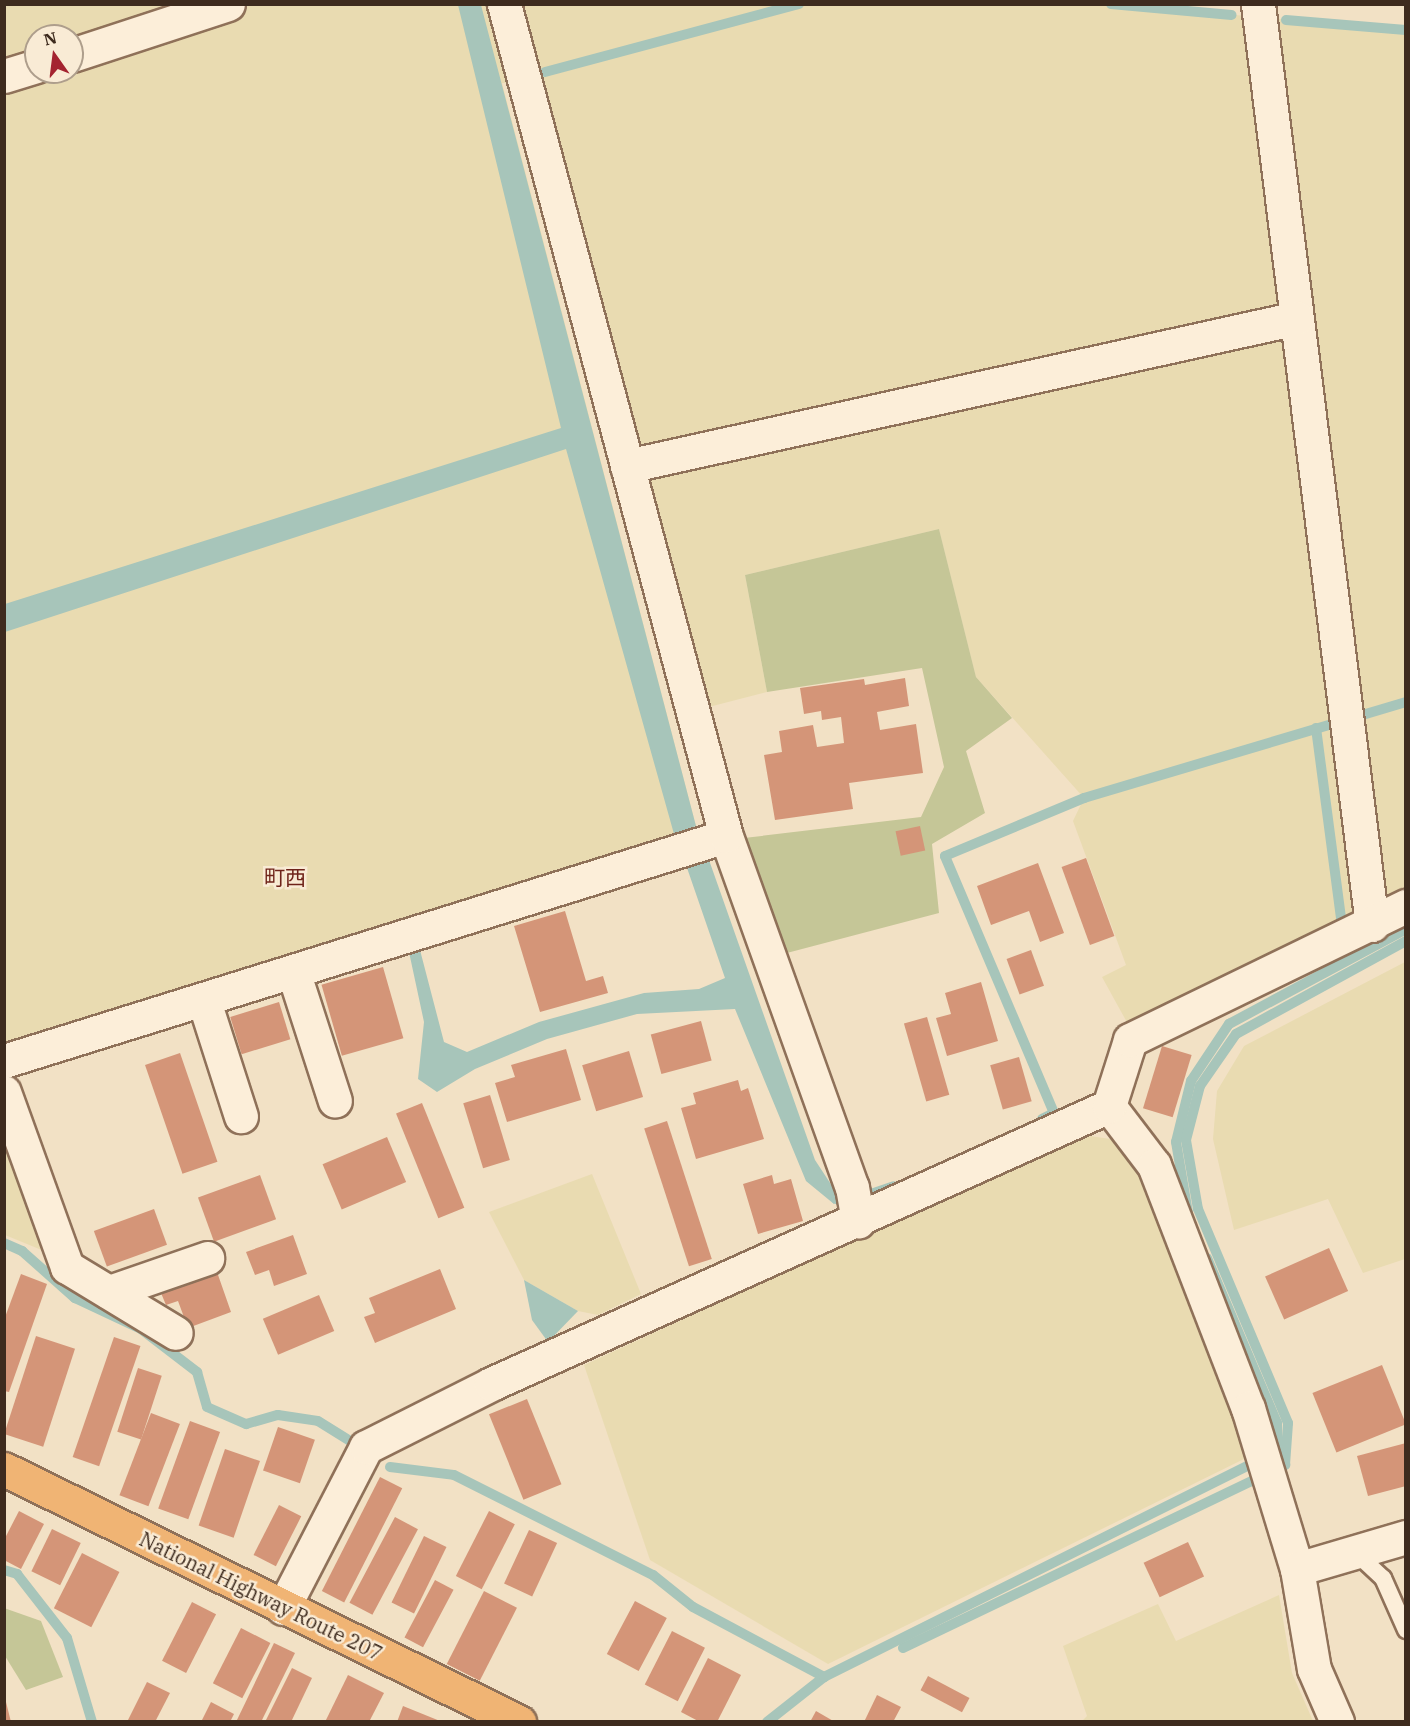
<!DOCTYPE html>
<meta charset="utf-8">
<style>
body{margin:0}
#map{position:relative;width:1410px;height:1726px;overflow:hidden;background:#f2e1c5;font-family:"IBM Plex Serif","Noto Sans JP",serif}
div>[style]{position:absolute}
.farmland>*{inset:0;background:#e9dbb1}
.cemetery>*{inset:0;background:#c5c697}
.water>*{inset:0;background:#a7c5ba}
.stream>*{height:10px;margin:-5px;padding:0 5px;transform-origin:5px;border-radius:5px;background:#a7c5ba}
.building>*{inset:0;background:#d49578;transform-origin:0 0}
.roads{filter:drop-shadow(2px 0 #8f7159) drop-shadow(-2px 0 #8f7159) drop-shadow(0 2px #8f7159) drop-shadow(0 -2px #8f7159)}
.service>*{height:16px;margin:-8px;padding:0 8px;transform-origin:8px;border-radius:8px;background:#fceed9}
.minor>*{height:33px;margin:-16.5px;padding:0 16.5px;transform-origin:16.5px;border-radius:16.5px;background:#fceed9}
.trunk>*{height:33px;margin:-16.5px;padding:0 16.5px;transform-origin:16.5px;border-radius:16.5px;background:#f0b474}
span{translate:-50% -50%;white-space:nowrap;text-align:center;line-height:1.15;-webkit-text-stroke:5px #f9ebd5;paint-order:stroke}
.street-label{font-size:20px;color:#3e2b1e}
.neighbourhood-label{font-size:21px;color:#6f2319}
.frame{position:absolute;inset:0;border:6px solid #3e2b1e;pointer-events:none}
.north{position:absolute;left:24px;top:24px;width:60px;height:60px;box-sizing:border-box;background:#f9ebd5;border:2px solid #ae9e8c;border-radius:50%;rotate:346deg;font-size:16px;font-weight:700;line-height:24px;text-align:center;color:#3e2b1e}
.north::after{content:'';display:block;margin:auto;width:21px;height:27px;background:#a42330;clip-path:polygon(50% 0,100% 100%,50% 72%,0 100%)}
</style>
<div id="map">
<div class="farmland">
<i style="clip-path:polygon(evenodd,1111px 4px,1405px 30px,1405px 897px,1129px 1026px,1102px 977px,1126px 965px,1073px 821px,1084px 798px,976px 677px,939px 529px,745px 575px,767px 692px,701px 709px,525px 83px,502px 83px,696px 826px,704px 843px,5px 1061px,4px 5px,1111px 4px,36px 36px,72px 36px,72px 72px,36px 72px,36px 36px)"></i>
<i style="clip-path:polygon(1405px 962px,1405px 1259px,1363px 1273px,1328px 1199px,1234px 1230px,1213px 1139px,1217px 1091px,1244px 1046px)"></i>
<i style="clip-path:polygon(1083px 1135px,1124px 1141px,1230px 1394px,1248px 1457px,828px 1664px,650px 1560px,584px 1365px)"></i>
<i style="clip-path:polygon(5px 1147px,44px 1251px,5px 1235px)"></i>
<i style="clip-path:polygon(592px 1174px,641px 1294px,598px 1315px,578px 1311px,524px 1280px,489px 1212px)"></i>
<i style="clip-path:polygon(1279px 1595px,1292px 1673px,1313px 1721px,1082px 1721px,1087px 1716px,1063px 1646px,1158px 1604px,1176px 1641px)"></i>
</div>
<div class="cemetery">
<i style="clip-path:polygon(939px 529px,976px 677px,1012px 718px,966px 751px,985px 813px,932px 844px,939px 913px,783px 954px,744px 838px,921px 817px,944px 767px,922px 668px,767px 692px,745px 575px)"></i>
<i style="clip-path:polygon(4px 1608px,41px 1621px,63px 1677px,26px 1690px,5px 1656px)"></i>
</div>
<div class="water">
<i style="clip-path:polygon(458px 5px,481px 5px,696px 826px,674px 834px,566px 449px,5px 632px,5px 604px,561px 428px)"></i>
<i style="clip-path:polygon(709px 860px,815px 1160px,838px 1195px,834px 1204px,806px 1181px,735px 1009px,637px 1014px,547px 1039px,475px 1069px,437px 1092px,418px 1079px,424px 1022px,409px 952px,420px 950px,444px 1042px,467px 1052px,539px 1022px,644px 993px,699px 989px,725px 978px,686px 865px)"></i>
<i style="clip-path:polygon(524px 1280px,578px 1311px,548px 1342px,532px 1320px)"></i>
</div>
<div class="stream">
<i style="left:1111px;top:4px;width:121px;rotate:5.2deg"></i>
<i style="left:1286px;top:20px;width:120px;rotate:4.8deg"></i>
<i style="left:545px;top:72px;width:263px;rotate:-15deg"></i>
<i style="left:1316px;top:728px;width:207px;rotate:82.5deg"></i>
<i style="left:1042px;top:1119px;width:13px;rotate:-27deg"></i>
<i style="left:1054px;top:1113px;width:279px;rotate:-113deg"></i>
<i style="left:945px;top:856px;width:151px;rotate:-22.6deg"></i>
<i style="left:1084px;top:798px;width:336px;rotate:-16.6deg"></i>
<i style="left:836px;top:1199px;width:35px;rotate:-8deg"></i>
<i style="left:871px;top:1194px;width:24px;rotate:-19deg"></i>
<i style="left:1188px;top:1213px;width:72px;rotate:-99.6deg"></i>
<i style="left:1176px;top:1142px;width:63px;rotate:-76.2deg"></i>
<i style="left:1191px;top:1081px;width:69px;rotate:-56.3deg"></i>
<i style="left:1229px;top:1024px;width:201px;rotate:-28.2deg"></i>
<i style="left:4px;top:1243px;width:20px;rotate:24deg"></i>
<i style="left:22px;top:1251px;width:71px;rotate:41.6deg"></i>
<i style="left:75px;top:1298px;width:73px;rotate:25.2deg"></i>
<i style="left:141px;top:1329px;width:71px;rotate:37.5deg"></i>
<i style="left:197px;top:1372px;width:36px;rotate:74deg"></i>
<i style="left:207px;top:1407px;width:43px;rotate:23.6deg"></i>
<i style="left:246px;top:1424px;width:33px;rotate:-16deg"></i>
<i style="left:278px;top:1415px;width:40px;rotate:8.5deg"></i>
<i style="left:318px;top:1421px;width:36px;rotate:32deg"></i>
<i style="left:390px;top:1467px;width:64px;rotate:7.1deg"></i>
<i style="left:454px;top:1475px;width:223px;rotate:26.7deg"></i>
<i style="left:653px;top:1575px;width:51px;rotate:38.7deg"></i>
<i style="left:693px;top:1607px;width:149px;rotate:28.1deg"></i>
<i style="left:4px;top:1570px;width:14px;rotate:17deg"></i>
<i style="left:17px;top:1574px;width:81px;rotate:52deg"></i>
<i style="left:67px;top:1638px;width:88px;rotate:73.4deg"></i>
<i style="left:903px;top:1648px;width:424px;rotate:-25.6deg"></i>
<i style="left:1285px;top:1465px;width:42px;rotate:-85.9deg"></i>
<i style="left:1288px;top:1423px;width:232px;rotate:-112.8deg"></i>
<i style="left:1198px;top:1209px;width:70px;rotate:-99.9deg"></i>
<i style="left:1186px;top:1140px;width:56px;rotate:-75.5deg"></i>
<i style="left:1200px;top:1086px;width:63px;rotate:-55.3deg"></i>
<i style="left:1236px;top:1034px;width:194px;rotate:-28.7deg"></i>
<i style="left:767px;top:1722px;width:73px;rotate:-38.3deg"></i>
<i style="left:824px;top:1677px;width:506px;rotate:-26.51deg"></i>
<i style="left:1277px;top:1451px;width:28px;rotate:-90deg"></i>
<i style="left:1277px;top:1423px;width:179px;rotate:-113deg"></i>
</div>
<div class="building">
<i style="clip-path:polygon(905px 678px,909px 706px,877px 712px,880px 730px,916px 724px,923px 773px,849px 783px,853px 809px,775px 820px,764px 755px,782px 752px,779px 731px,813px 725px,817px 747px,844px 743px,841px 717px,822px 720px,821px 711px,804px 714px,800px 688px,864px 679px,865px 685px)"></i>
<i style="left:920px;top:826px;width:25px;height:25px;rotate:78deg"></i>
<i style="left:1086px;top:858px;width:83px;height:26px;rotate:70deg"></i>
<i style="clip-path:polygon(1038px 863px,1064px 933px,1040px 942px,1029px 911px,991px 925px,977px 886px)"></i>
<i style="clip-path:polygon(565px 911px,586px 981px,603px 976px,608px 993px,540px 1012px,514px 926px)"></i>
<i style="left:1031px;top:950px;width:38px;height:26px;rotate:70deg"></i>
<i style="left:383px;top:967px;width:74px;height:64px;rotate:74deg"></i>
<i style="clip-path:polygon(981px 982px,998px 1041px,947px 1056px,936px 1018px,951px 1014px,945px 993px)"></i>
<i style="left:279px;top:1002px;width:39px;height:51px;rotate:73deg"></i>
<i style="left:927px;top:1017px;width:81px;height:24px;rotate:74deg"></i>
<i style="left:701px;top:1021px;width:41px;height:52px;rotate:75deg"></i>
<i style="left:1162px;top:1046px;width:31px;height:65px;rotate:17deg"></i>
<i style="clip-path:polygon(566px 1049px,581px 1100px,507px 1122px,495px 1083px,515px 1077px,511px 1065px)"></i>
<i style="left:629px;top:1051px;width:48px;height:49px;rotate:73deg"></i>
<i style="left:180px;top:1053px;width:115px;height:37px;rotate:71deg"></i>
<i style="left:1019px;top:1057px;width:46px;height:30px;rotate:74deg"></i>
<i style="clip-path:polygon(738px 1080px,741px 1091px,748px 1088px,764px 1139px,696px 1159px,681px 1108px,696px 1104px,693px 1093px)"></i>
<i style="left:490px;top:1095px;width:68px;height:28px;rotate:73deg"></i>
<i style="left:422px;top:1103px;width:113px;height:28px;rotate:68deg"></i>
<i style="left:667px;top:1121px;width:145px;height:24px;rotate:72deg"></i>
<i style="left:387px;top:1137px;width:49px;height:70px;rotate:67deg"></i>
<i style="left:260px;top:1175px;width:47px;height:66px;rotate:70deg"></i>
<i style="clip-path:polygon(772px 1175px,774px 1184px,791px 1179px,803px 1221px,758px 1234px,743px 1184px)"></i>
<i style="left:154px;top:1209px;width:38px;height:64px;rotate:70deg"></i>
<i style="clip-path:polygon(293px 1235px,307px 1274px,274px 1286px,269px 1270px,255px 1275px,246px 1252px)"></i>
<i style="left:1329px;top:1248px;width:47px;height:70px;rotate:66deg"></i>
<i style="clip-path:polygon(440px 1269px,456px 1309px,375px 1343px,364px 1317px,375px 1313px,369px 1298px)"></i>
<i style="clip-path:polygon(217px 1272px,231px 1312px,188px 1328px,178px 1301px,166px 1305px,161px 1293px)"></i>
<i style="clip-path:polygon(21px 1274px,47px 1284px,9px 1392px,4px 1391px,4px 1320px)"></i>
<i style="left:319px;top:1295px;width:39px;height:61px;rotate:67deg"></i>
<i style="left:36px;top:1336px;width:41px;height:103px;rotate:18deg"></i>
<i style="left:114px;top:1337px;width:28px;height:127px;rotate:19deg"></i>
<i style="left:1382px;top:1365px;width:64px;height:75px;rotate:68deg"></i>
<i style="left:138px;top:1368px;width:25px;height:67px;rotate:18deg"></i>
<i style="left:527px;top:1399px;width:92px;height:41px;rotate:68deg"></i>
<i style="left:151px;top:1413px;width:31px;height:88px;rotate:21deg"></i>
<i style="left:190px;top:1421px;width:32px;height:93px;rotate:20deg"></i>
<i style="left:278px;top:1427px;width:39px;height:46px;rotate:19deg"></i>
<i style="clip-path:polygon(1406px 1443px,1406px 1486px,1368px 1496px,1357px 1456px)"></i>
<i style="left:225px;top:1449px;width:37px;height:81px;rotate:19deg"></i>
<i style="left:380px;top:1477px;width:25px;height:128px;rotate:27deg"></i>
<i style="left:279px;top:1505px;width:25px;height:56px;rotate:27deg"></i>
<i style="clip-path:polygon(19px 1511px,44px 1524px,21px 1569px,4px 1560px,4px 1540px)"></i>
<i style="left:489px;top:1511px;width:29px;height:73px;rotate:27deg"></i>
<i style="left:395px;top:1517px;width:26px;height:97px;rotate:28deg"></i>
<i style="left:52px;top:1529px;width:32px;height:47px;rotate:26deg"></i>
<i style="left:529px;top:1530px;width:31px;height:59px;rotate:25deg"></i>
<i style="left:424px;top:1536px;width:25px;height:74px;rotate:26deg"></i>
<i style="left:1188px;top:1542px;width:38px;height:49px;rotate:65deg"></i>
<i style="left:82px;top:1553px;width:42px;height:62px;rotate:27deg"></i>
<i style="left:435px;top:1580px;width:21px;height:65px;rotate:28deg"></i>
<i style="left:484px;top:1591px;width:37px;height:82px;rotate:27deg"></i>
<i style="left:635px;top:1601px;width:36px;height:60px;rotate:28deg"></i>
<i style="left:192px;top:1602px;width:27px;height:66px;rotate:27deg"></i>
<i style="left:241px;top:1628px;width:33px;height:62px;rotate:27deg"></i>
<i style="left:672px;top:1631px;width:37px;height:60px;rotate:27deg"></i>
<i style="clip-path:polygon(274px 1643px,295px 1653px,261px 1722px,236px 1722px)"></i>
<i style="clip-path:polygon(708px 1658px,741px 1675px,717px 1722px,700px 1722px,681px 1712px)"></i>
<i style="clip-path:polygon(292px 1668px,312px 1678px,291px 1722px,265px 1722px)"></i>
<i style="clip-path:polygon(348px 1675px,384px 1693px,369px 1722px,325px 1722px)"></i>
<i style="left:928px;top:1676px;width:47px;height:16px;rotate:28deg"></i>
<i style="clip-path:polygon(147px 1682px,170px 1693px,155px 1722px,127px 1722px)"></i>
<i style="clip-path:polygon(877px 1695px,901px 1707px,893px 1722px,864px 1722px)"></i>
<i style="clip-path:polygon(4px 1698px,5px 1698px,11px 1722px,4px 1722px)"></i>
<i style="clip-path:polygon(211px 1702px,234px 1714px,230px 1722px,201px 1722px)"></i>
<i style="clip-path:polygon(403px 1706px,440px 1721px,440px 1722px,397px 1722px)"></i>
<i style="clip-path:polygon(816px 1711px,835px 1722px,810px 1722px)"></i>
</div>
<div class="roads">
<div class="service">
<i style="left:1356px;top:1553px;width:37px;rotate:43deg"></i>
<i style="left:1383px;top:1578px;width:57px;rotate:66.1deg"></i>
</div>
<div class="minor">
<i style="left:1258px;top:4px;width:928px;rotate:82.94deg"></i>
<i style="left:72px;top:55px;width:164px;rotate:-18.1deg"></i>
<i style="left:4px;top:76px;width:34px;rotate:-17deg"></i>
<i style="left:627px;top:466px;width:686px;rotate:-12.46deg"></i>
<i style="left:726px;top:836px;width:373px;rotate:70.3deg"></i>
<i style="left:852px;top:1187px;width:35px;rotate:80deg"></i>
<i style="left:294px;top:974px;width:133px;rotate:72.1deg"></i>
<i style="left:204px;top:1001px;width:121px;rotate:72.2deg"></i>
<i style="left:4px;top:1061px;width:756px;rotate:-17.31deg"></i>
<i style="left:726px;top:836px;width:861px;rotate:-104.94deg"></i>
<i style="left:4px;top:1092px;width:186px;rotate:70.2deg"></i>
<i style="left:67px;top:1267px;width:127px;rotate:31.2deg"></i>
<i style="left:1109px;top:1106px;width:74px;rotate:52.7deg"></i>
<i style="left:1154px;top:1165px;width:261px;rotate:68.9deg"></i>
<i style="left:1248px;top:1408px;width:168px;rotate:73.1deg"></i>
<i style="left:1297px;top:1569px;width:114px;rotate:-16.4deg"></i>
<i style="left:109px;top:1292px;width:104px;rotate:-19.1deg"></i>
<i style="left:1297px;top:1569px;width:101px;rotate:80.4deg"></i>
<i style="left:1314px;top:1669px;width:58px;rotate:66.5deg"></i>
<i style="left:283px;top:1608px;width:181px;rotate:-62.7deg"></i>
<i style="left:366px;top:1447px;width:140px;rotate:-26.7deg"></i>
<i style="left:491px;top:1384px;width:678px;rotate:-24.22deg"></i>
<i style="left:1109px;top:1106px;width:69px;rotate:-72.3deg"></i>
<i style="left:1130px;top:1040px;width:307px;rotate:-25.9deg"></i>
</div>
<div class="trunk">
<i style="left:4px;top:1469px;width:574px;rotate:26.16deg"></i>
</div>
</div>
<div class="street-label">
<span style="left:261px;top:1596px;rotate:26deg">National Highway Route 207</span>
</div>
<div class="neighbourhood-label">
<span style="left:285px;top:877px">町西</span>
</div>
<div class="frame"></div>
<div class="north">N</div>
</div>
